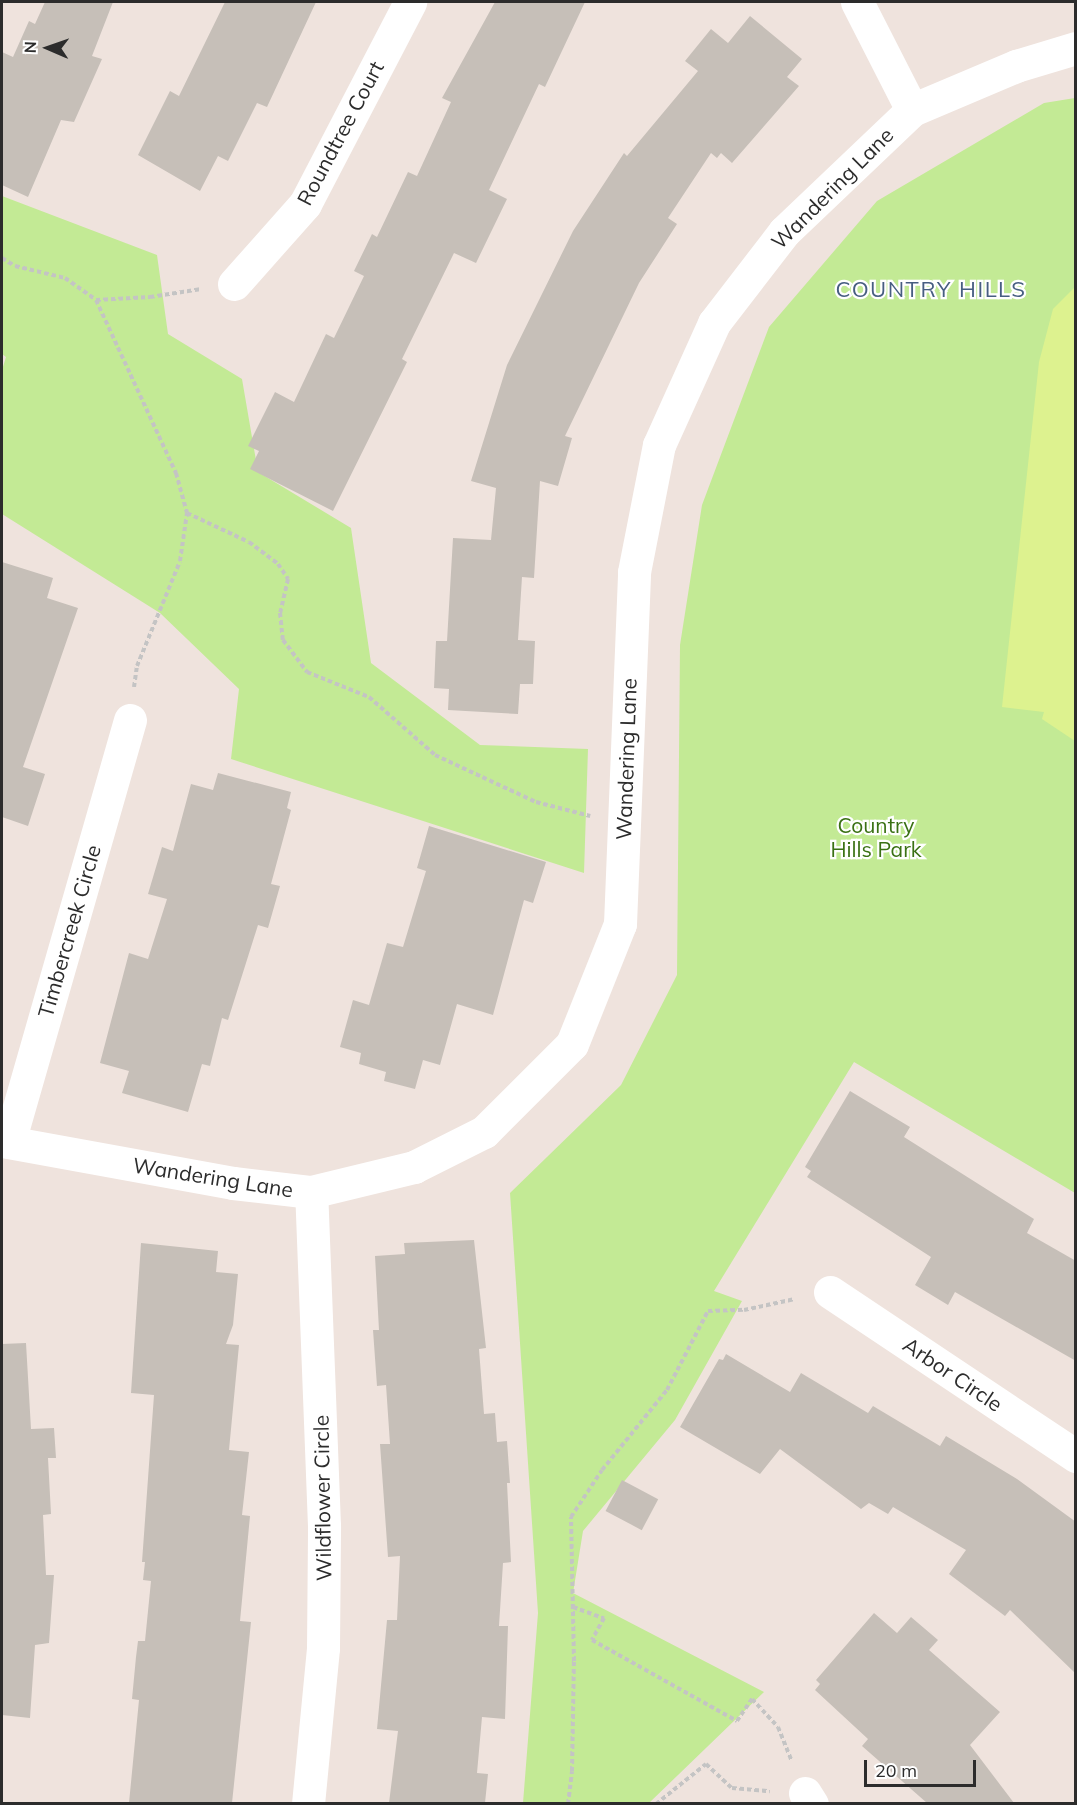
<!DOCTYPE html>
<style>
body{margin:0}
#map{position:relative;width:1077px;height:1805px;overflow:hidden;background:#efe3dd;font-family:Mulish,sans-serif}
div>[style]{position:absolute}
.green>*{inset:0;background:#c3ea95}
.pitch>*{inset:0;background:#ddf28f}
.building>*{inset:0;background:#c6bfb8;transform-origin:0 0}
.path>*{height:4px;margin-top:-2px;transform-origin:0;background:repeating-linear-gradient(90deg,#c4c4c4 0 4.5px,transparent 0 7.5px)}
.minor>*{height:33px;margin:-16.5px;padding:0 16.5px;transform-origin:16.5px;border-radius:16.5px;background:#fff}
span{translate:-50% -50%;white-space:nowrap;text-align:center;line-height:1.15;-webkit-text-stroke:4.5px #fff;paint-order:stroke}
.street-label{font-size:21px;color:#2c2c2c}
.park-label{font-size:21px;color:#3a7114}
.neighbourhood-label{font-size:22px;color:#475e81;letter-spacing:1.5px}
.frame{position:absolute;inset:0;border:3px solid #2c2c2c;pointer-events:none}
.north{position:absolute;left:18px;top:18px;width:60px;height:60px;-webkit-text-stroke:4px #fff;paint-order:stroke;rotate:272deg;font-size:16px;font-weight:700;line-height:24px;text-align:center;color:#2c2c2c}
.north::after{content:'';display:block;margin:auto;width:21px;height:27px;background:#2c2c2c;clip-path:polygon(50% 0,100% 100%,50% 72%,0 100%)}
.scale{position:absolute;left:864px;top:1760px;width:112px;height:27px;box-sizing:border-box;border:3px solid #2c2c2c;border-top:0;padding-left:8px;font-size:18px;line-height:21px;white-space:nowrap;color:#2c2c2c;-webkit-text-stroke:4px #fff;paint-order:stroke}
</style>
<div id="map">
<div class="green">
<i style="clip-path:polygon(1075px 98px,1075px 1193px,854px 1062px,714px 1291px,742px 1301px,675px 1420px,583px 1531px,573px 1593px,764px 1692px,649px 1803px,523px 1803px,538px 1613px,510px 1193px,621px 1085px,677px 975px,680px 645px,702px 505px,769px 327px,877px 201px,1044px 103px)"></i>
<i style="clip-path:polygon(2px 196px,157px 255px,168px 334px,242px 379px,258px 472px,351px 528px,371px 663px,480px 745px,588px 749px,584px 873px,231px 759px,239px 689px,160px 613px,2px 514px,2px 370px,6px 357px,2px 354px)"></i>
</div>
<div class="pitch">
<i style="clip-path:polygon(1075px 287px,1075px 741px,1042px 719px,1044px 712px,1002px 707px,1039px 362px,1053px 309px)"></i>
</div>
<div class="building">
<i style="clip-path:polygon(45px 2px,113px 2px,92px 56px,102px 59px,74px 122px,61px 120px,28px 197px,2px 185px,2px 52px,13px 57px,29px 21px,35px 24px)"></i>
<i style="clip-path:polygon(225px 2px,316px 2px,267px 107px,257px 103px,228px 161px,218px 156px,200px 191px,138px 155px,170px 91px,179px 96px)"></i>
<i style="clip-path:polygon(495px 2px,585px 2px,545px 87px,539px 84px,489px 190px,507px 199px,476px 263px,454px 253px,402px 359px,407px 362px,333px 511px,250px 469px,259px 451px,248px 446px,275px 392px,294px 402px,326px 334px,334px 338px,364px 276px,354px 271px,372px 234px,377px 237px,408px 172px,417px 176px,451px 102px,442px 98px)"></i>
<i style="clip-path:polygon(750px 16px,802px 59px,787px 77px,799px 86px,732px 163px,721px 153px,717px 158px,711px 153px,668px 218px,677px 224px,639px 283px,565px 436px,572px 438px,558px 486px,540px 481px,534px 578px,522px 577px,518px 640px,535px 641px,533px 684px,520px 684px,518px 714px,448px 710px,449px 689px,434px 688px,436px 641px,447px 641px,453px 538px,491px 540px,496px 488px,471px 481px,507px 365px,573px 231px,624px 153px,627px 156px,698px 71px,685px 61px,711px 29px,728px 43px)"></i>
<i style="clip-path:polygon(2px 562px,53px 578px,47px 598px,78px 608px,23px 767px,45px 774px,28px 826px,2px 817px)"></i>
<i style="clip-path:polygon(218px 773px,291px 792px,287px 808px,291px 810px,271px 884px,280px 886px,268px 928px,258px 925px,228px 1020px,222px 1018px,210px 1066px,202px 1064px,188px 1112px,122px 1093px,129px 1071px,100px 1063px,129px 953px,148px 959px,167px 899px,148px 894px,162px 847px,173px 851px,191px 784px,213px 790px)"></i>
<i style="clip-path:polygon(429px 826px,546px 862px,533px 903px,524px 900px,493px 1015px,457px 1004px,440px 1065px,423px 1060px,415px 1089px,384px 1081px,386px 1072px,359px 1064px,361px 1053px,340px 1047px,353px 1000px,369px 1005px,387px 943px,403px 947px,426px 871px,417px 868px)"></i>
<i style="clip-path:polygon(850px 1091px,910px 1127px,904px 1137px,1034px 1219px,1027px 1233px,1076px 1261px,1076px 1361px,955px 1292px,948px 1305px,915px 1285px,931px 1257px,807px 1177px,811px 1171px,805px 1167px)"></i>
<i style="clip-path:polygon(474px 1240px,486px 1348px,479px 1349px,484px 1414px,495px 1413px,497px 1442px,507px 1441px,510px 1483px,507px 1483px,511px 1562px,503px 1563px,499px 1626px,508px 1626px,505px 1719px,482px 1717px,477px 1773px,488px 1774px,485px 1803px,389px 1803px,398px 1731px,377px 1729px,387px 1620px,397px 1620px,400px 1556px,388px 1557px,380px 1444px,390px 1444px,386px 1385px,377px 1386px,373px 1330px,379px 1330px,375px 1256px,405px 1254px,404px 1243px)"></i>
<i style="clip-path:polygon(141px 1243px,218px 1251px,216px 1272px,238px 1274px,233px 1325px,226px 1344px,239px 1345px,229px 1450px,249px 1452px,242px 1515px,250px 1516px,240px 1621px,251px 1622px,232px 1803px,129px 1803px,139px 1700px,132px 1699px,136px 1657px,138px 1641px,145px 1641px,151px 1581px,143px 1580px,145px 1562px,142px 1562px,154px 1395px,131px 1393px)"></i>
<i style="clip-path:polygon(26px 1343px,31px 1429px,54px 1428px,56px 1458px,48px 1458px,51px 1514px,43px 1515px,46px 1575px,54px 1575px,49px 1643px,35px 1645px,30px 1718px,2px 1715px,2px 1344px)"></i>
<i style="clip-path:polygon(726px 1354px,790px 1392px,801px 1373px,868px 1413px,873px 1406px,940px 1446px,946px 1436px,1017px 1479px,1076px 1522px,1076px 1674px,1010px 1610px,1005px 1616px,949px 1574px,966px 1550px,893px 1507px,888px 1514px,869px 1503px,861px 1509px,780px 1449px,760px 1474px,680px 1427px,719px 1359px,723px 1360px)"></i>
<i style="left:622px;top:1480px;width:41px;height:35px;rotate:28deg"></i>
<i style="clip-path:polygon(874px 1613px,897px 1633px,911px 1617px,938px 1640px,929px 1650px,1000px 1712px,970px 1745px,1014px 1803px,927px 1803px,862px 1746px,868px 1739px,815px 1690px,820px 1684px,816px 1680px)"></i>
</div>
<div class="path">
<i style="left:2px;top:258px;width:15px;rotate:32deg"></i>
<i style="left:15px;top:266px;width:51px;rotate:13.5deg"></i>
<i style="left:65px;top:278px;width:38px;rotate:35deg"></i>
<i style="left:96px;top:300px;width:191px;rotate:65.2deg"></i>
<i style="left:176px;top:473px;width:41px;rotate:74.6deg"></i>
<i style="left:187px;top:513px;width:68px;rotate:25.1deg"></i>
<i style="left:249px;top:542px;width:36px;rotate:37deg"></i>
<i style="left:278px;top:564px;width:18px;rotate:56deg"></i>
<i style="left:288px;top:579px;width:35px;rotate:103deg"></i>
<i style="left:280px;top:613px;width:27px;rotate:84deg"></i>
<i style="left:283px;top:640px;width:40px;rotate:53deg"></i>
<i style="left:307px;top:672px;width:67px;rotate:22deg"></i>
<i style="left:369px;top:697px;width:88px;rotate:41.3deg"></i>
<i style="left:435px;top:755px;width:111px;rotate:25deg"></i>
<i style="left:536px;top:802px;width:56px;rotate:14.5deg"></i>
<i style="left:96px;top:300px;width:54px;rotate:-3.2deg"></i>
<i style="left:150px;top:297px;width:52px;rotate:-8.9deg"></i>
<i style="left:134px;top:687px;width:21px;rotate:-82deg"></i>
<i style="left:137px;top:666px;width:113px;rotate:-67.7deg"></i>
<i style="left:180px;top:561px;width:49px;rotate:-81.7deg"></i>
<i style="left:573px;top:1607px;width:33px;rotate:20deg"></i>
<i style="left:604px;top:1618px;width:25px;rotate:119deg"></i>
<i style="left:592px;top:1640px;width:166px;rotate:29.2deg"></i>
<i style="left:737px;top:1721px;width:27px;rotate:-56deg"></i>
<i style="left:752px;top:1699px;width:38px;rotate:47deg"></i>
<i style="left:778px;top:1727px;width:35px;rotate:68deg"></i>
<i style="left:568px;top:1804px;width:33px;rotate:-83deg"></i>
<i style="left:572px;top:1771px;width:110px;rotate:-89deg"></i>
<i style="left:574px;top:1661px;width:144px;rotate:-91.2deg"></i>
<i style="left:571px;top:1517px;width:56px;rotate:-56.6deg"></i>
<i style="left:602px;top:1470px;width:103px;rotate:-50.9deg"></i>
<i style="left:667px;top:1390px;width:89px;rotate:-62.6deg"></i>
<i style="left:708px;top:1311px;width:36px;rotate:-2deg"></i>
<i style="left:744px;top:1310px;width:52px;rotate:-12.2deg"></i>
<i style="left:656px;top:1804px;width:64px;rotate:-38.7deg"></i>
<i style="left:706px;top:1764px;width:35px;rotate:43deg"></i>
<i style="left:732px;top:1788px;width:38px;rotate:5deg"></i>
</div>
<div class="minor">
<i style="left:857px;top:2px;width:121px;rotate:63deg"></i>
<i style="left:234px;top:284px;width:107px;rotate:-48.4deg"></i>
<i style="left:305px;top:204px;width:228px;rotate:-62.5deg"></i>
<i style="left:2px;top:1141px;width:235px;rotate:10.3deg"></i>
<i style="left:233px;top:1183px;width:79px;rotate:6.6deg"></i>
<i style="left:311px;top:1192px;width:106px;rotate:-13.6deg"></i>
<i style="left:414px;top:1167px;width:78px;rotate:-26.6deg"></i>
<i style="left:484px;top:1132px;width:124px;rotate:-45deg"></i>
<i style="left:572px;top:1044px;width:129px;rotate:-68.2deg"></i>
<i style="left:620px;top:924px;width:352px;rotate:-87.7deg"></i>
<i style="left:634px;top:572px;width:129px;rotate:-78.9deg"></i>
<i style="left:659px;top:445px;width:134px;rotate:-65.7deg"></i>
<i style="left:714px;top:323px;width:115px;rotate:-52.4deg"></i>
<i style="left:784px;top:232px;width:177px;rotate:-43.6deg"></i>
<i style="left:912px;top:110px;width:113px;rotate:-22.9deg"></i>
<i style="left:1016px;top:66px;width:63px;rotate:-16.7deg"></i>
<i style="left:9px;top:1142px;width:439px;rotate:-74deg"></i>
<i style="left:830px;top:1292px;width:296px;rotate:33.7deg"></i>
<i style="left:805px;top:1793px;width:13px;rotate:58deg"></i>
<i style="left:308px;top:1804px;width:157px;rotate:-84.5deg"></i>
<i style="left:323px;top:1648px;width:122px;rotate:-89.5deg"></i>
<i style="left:324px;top:1526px;width:334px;rotate:-92.2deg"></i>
</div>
<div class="street-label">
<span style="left:340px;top:133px;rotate:-62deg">Roundtree Court</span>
<span style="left:832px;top:188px;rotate:-45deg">Wandering Lane</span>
<span style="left:626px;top:759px;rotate:-88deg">Wandering Lane</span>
<span style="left:69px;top:931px;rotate:-74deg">Timbercreek Circle</span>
<span style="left:213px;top:1177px;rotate:9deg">Wandering Lane</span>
<span style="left:953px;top:1374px;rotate:34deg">Arbor Circle</span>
<span style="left:322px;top:1498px;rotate:-91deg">Wildflower Circle</span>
</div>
<div class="park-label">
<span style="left:876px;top:837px">Country<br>Hills Park</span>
</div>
<div class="neighbourhood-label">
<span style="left:931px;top:290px">COUNTRY HILLS</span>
</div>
<div class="frame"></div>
<div class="north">N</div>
<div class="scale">20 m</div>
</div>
